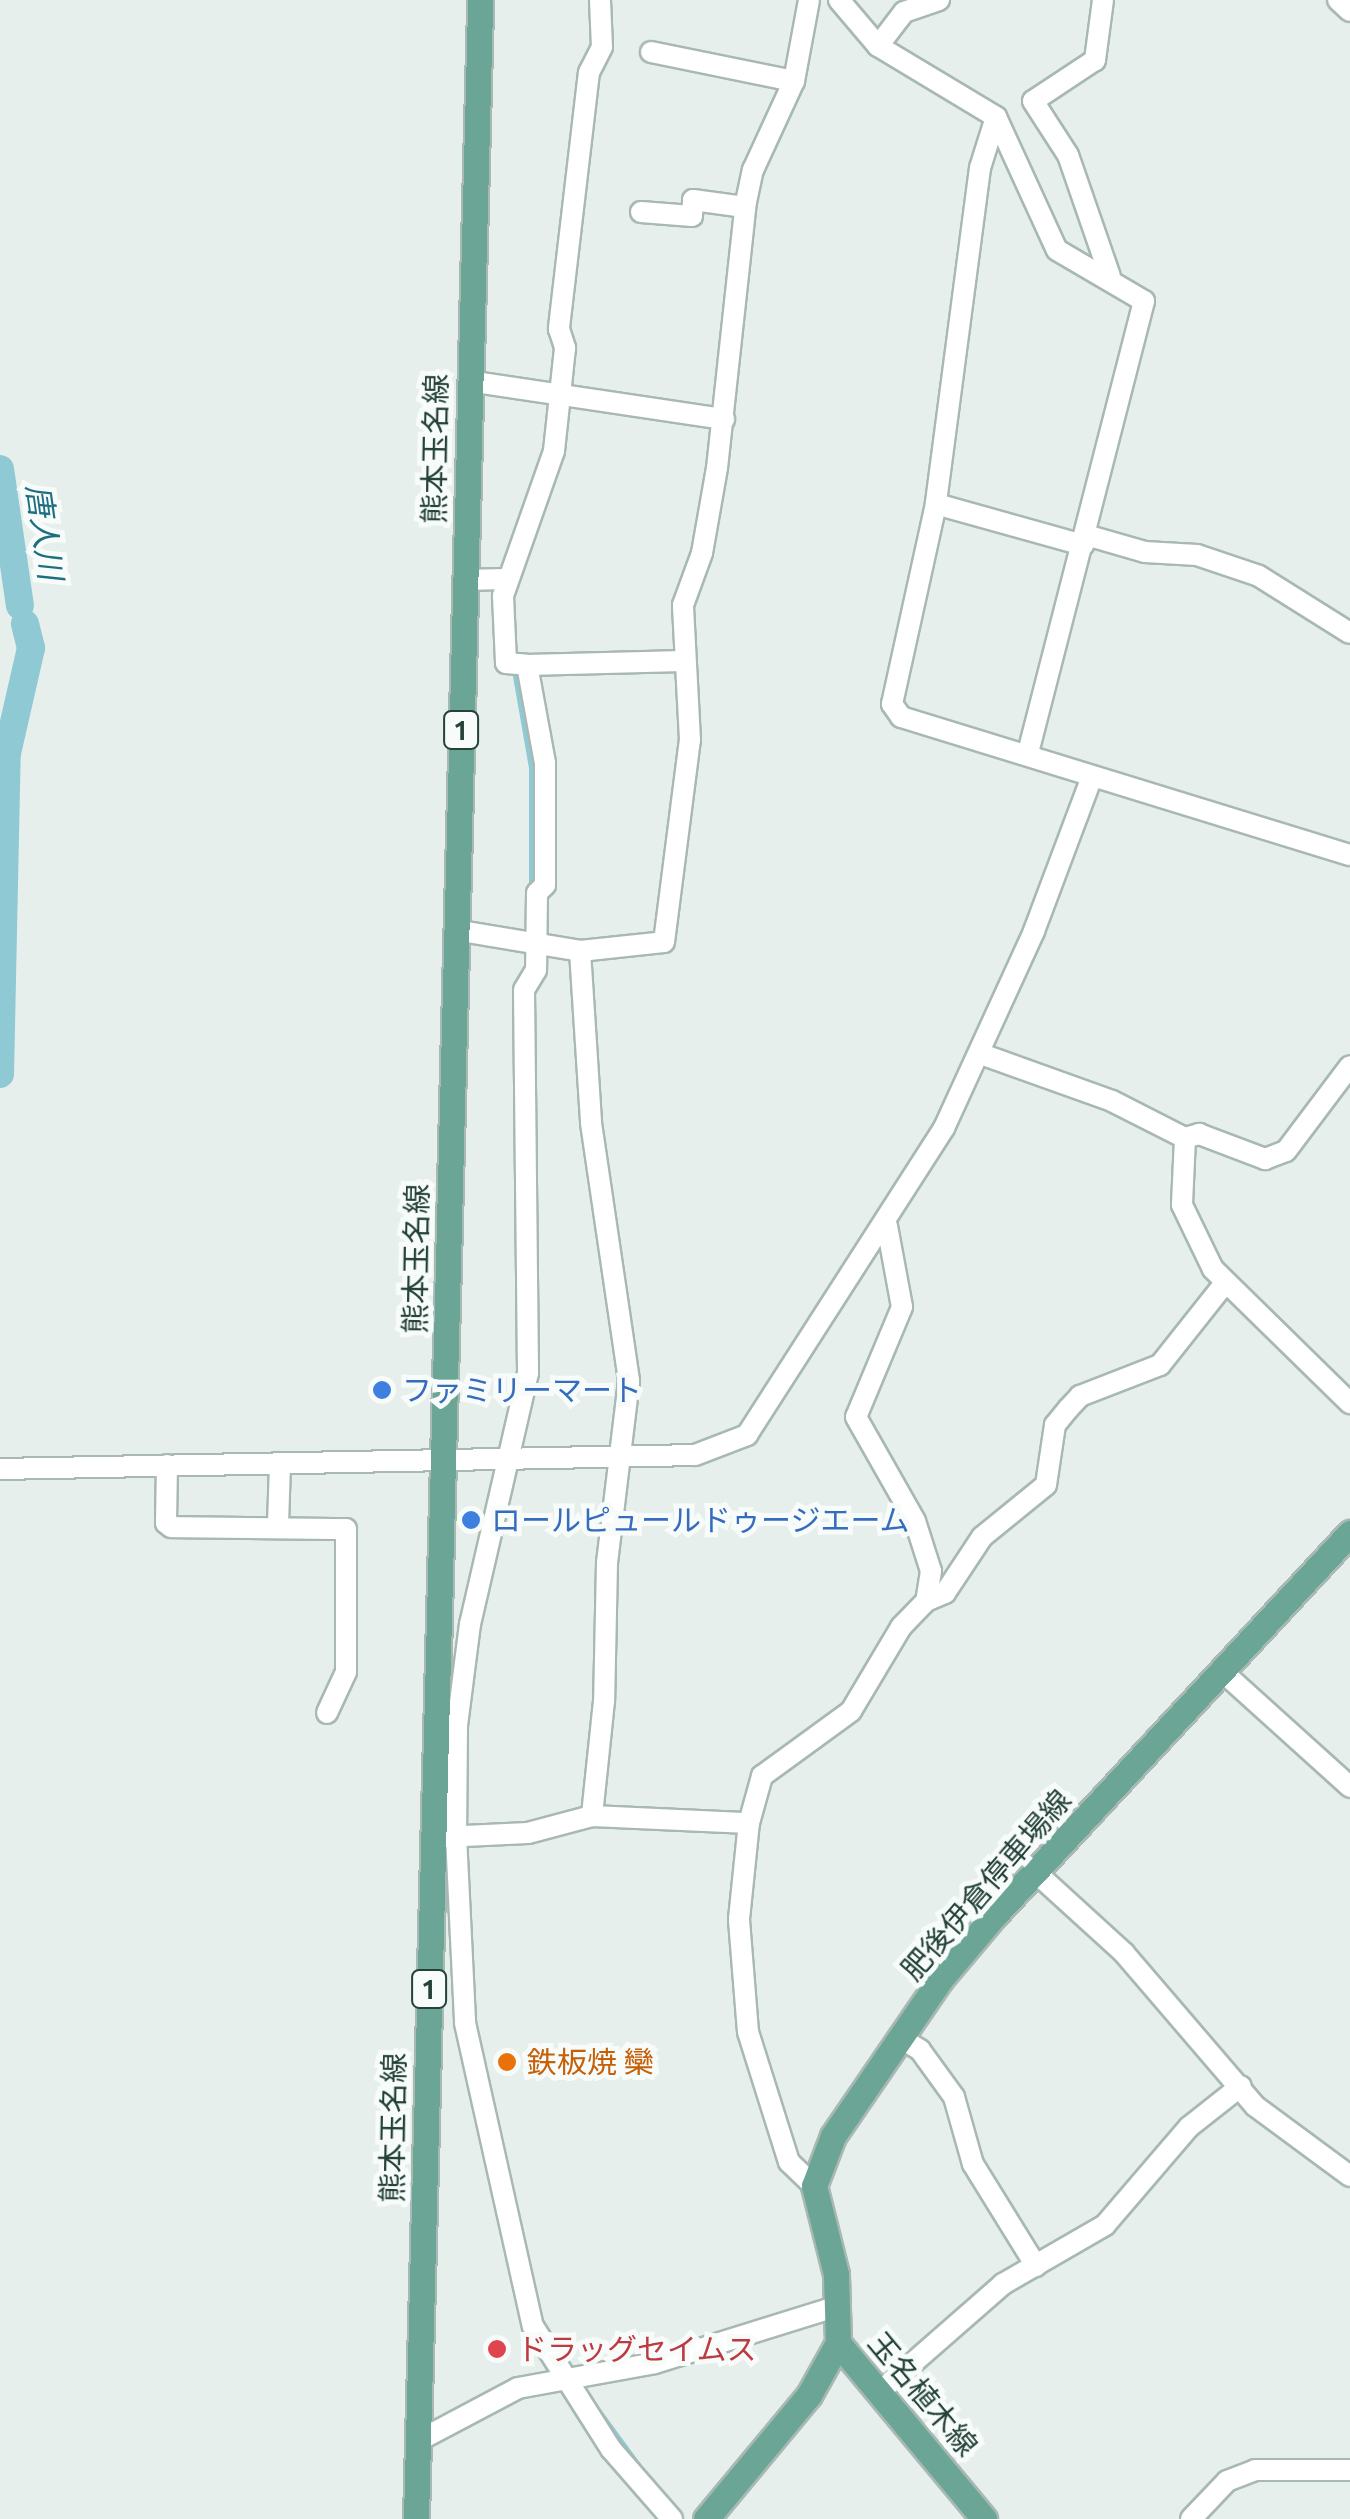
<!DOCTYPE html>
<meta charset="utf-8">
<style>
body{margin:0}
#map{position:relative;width:1350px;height:2519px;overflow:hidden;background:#e6efeb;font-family:Ubuntu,"Noto Sans JP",sans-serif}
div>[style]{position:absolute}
.stream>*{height:5px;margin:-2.5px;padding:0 2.5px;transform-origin:2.5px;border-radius:2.5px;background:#8ec9d4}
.river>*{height:28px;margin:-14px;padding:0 14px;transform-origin:14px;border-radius:14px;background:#8ec9d4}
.roads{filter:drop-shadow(2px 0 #a8b8b2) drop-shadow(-2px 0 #a8b8b2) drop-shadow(0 2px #a8b8b2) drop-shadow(0 -2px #a8b8b2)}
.minor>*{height:20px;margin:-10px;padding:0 10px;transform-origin:10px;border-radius:10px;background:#fff}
.major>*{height:25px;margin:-12.5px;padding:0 12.5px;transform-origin:12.5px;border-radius:12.5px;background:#6aa596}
.dots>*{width:28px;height:28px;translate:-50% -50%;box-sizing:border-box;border:5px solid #f7fbf9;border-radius:50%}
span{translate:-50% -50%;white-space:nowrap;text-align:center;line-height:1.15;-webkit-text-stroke:10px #f7fbf9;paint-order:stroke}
.shield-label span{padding:2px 8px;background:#f7fbf9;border:2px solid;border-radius:8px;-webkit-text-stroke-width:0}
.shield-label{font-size:28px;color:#24423a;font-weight:700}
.street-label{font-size:30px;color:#24423a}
.shop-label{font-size:30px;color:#366cbe}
.left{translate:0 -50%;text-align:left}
.food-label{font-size:30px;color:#c56008}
.health-label{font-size:30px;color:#be3a42}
.water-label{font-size:32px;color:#1c6f80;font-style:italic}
</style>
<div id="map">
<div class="stream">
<i style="left:514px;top:670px;width:98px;rotate:80.1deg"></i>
<i style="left:531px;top:767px;width:115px;rotate:90deg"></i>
<i style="left:598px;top:2410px;width:74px;rotate:53.7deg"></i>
</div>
<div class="river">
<i style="left:0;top:469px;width:138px;rotate:81.7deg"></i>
<i style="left:0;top:1074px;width:321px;rotate:-88.8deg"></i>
<i style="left:7px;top:753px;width:108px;rotate:-77.1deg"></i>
<i style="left:31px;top:648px;width:25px;rotate:-104deg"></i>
</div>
<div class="roads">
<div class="minor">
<i style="left:600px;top:0;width:47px;rotate:87.6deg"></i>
<i style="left:602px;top:47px;width:28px;rotate:117deg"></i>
<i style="left:589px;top:72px;width:259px;rotate:96.7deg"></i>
<i style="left:559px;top:329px;width:20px;rotate:72deg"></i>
<i style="left:565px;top:348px;width:104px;rotate:96.1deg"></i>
<i style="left:554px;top:451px;width:154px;rotate:109.4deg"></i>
<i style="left:503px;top:596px;width:67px;rotate:87.4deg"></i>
<i style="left:506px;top:663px;width:21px;rotate:5deg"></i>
<i style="left:527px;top:665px;width:100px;rotate:79.6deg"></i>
<i style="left:545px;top:763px;width:122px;rotate:90deg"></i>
<i style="left:545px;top:885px;width:11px;rotate:135deg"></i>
<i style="left:537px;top:893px;width:77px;rotate:90.7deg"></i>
<i style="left:536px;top:970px;width:23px;rotate:121deg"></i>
<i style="left:524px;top:990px;width:383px;rotate:89.4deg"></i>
<i style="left:528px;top:1373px;width:258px;rotate:103deg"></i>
<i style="left:470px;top:1624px;width:103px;rotate:97.3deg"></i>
<i style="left:457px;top:1726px;width:110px;rotate:90.5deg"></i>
<i style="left:456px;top:1836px;width:187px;rotate:87.2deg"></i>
<i style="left:465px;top:2023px;width:311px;rotate:77.4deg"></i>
<i style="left:533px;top:2326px;width:146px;rotate:57.6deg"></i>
<i style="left:611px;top:2449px;width:93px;rotate:48.9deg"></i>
<i style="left:839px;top:0;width:60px;rotate:49.7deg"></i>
<i style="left:878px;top:46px;width:138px;rotate:31deg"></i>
<i style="left:996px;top:117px;width:146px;rotate:65.4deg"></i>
<i style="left:1057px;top:250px;width:101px;rotate:30.4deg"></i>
<i style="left:1144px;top:301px;width:467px;rotate:104.4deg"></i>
<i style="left:1103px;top:0;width:61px;rotate:97.6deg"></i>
<i style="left:1095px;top:60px;width:74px;rotate:146.5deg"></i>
<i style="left:1033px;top:101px;width:64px;rotate:57.1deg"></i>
<i style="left:1068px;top:155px;width:128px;rotate:70.9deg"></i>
<i style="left:1338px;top:0;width:16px;rotate:43deg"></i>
<i style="left:878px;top:46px;width:43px;rotate:-52.6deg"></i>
<i style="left:904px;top:12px;width:37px;rotate:-19deg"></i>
<i style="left:651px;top:52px;width:146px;rotate:11.5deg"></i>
<i style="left:996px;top:117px;width:53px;rotate:107.4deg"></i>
<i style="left:980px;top:168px;width:339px;rotate:97.5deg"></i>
<i style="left:936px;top:504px;width:205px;rotate:102.4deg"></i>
<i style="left:892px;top:704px;width:16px;rotate:55deg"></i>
<i style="left:901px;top:717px;width:470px;rotate:17.1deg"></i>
<i style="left:641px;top:212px;width:51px;rotate:4.5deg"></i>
<i style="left:692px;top:216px;width:16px;rotate:-86deg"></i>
<i style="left:693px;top:200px;width:52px;rotate:7.7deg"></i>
<i style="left:469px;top:381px;width:258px;rotate:8.5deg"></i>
<i style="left:936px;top:504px;width:153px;rotate:15.6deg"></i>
<i style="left:1086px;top:535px;width:61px;rotate:16.1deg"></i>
<i style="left:1145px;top:552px;width:52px;rotate:3.3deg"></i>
<i style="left:1197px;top:555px;width:65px;rotate:18.7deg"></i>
<i style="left:1259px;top:576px;width:107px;rotate:32.1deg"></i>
<i style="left:464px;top:580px;width:41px;rotate:-1.4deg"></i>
<i style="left:527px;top:665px;width:156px;rotate:-1.5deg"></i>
<i style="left:455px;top:930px;width:127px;rotate:9.5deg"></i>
<i style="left:580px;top:951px;width:84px;rotate:-6.1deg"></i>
<i style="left:664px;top:942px;width:204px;rotate:-82.7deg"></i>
<i style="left:690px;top:740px;width:135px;rotate:-93deg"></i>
<i style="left:683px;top:605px;width:55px;rotate:-69.9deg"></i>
<i style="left:702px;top:553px;width:86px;rotate:-80deg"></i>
<i style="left:717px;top:468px;width:268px;rotate:-83.8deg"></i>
<i style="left:746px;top:202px;width:33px;rotate:-78deg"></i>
<i style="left:753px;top:170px;width:98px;rotate:-65.3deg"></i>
<i style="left:794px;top:81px;width:82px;rotate:-79.5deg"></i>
<i style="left:580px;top:951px;width:172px;rotate:86.3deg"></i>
<i style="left:591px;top:1123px;width:261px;rotate:81.6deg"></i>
<i style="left:629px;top:1381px;width:183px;rotate:96.9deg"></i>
<i style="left:607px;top:1563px;width:138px;rotate:91.2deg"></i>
<i style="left:604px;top:1701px;width:116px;rotate:96deg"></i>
<i style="left:981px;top:1054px;width:139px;rotate:19.7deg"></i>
<i style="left:1112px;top:1101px;width:82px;rotate:26.9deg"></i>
<i style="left:1185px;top:1138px;width:15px;rotate:-16deg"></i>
<i style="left:1199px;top:1134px;width:71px;rotate:20.7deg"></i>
<i style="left:1265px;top:1159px;width:22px;rotate:-21deg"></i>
<i style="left:1286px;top:1151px;width:106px;rotate:-53deg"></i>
<i style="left:1185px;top:1138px;width:67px;rotate:92.6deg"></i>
<i style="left:1182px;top:1205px;width:71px;rotate:64.2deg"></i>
<i style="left:1213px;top:1269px;width:192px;rotate:44.4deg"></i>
<i style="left:887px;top:1226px;width:82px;rotate:79.5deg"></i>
<i style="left:902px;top:1307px;width:119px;rotate:112.7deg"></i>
<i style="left:856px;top:1417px;width:120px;rotate:60.4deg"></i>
<i style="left:915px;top:1521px;width:52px;rotate:72.3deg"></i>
<i style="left:931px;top:1571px;width:30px;rotate:99deg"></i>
<i style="left:167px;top:1465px;width:58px;rotate:91deg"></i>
<i style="left:166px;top:1523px;width:6px;rotate:39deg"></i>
<i style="left:171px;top:1527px;width:175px;rotate:0.7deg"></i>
<i style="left:346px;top:1529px;width:143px;rotate:90deg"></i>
<i style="left:346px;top:1672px;width:45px;rotate:114.9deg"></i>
<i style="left:0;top:1469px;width:695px;rotate:-1.15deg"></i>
<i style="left:695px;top:1455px;width:56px;rotate:-21deg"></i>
<i style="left:747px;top:1435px;width:365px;rotate:-57.3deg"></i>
<i style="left:944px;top:1128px;width:217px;rotate:-65.4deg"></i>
<i style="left:1034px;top:931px;width:162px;rotate:-69.4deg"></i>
<i style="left:278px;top:1524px;width:61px;rotate:-88.1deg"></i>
<i style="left:1224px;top:1673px;width:170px;rotate:42.1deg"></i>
<i style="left:443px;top:1837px;width:85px;rotate:-2.7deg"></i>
<i style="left:528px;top:1833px;width:66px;rotate:-14.9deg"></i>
<i style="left:592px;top:1816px;width:157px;rotate:2.6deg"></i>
<i style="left:1034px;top:1871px;width:122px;rotate:42.3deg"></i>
<i style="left:1124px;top:1953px;width:201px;rotate:49.4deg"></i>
<i style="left:1255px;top:2106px;width:118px;rotate:36.4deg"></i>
<i style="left:902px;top:2039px;width:21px;rotate:31deg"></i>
<i style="left:920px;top:2050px;width:58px;rotate:54.1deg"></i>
<i style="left:954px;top:2097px;width:70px;rotate:74.2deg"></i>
<i style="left:973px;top:2164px;width:120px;rotate:58.3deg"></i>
<i style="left:814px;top:2186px;width:35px;rotate:-136deg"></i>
<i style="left:789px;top:2162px;width:136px;rotate:-107.5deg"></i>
<i style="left:748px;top:2032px;width:113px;rotate:-94.6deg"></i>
<i style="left:739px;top:1919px;width:97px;rotate:-84.1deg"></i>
<i style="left:749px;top:1823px;width:49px;rotate:-74.5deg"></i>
<i style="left:762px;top:1776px;width:110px;rotate:-36.1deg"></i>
<i style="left:851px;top:1711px;width:98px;rotate:-59.2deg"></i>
<i style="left:901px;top:1627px;width:36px;rotate:-46deg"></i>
<i style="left:926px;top:1601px;width:21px;rotate:-23deg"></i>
<i style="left:945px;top:1593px;width:67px;rotate:-56.5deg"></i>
<i style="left:982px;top:1537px;width:82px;rotate:-39.1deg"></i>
<i style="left:1046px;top:1485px;width:61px;rotate:-81.5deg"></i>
<i style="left:1055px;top:1425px;width:21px;rotate:-51deg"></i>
<i style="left:1068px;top:1409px;width:18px;rotate:-47deg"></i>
<i style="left:1080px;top:1396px;width:86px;rotate:-21.2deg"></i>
<i style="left:1160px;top:1365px;width:105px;rotate:-51.6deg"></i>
<i style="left:882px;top:2390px;width:161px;rotate:-41.2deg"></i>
<i style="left:1003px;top:2284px;width:118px;rotate:-30deg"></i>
<i style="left:1105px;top:2225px;width:129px;rotate:-49.4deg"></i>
<i style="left:1189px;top:2127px;width:66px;rotate:-38.3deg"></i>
<i style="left:418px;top:2441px;width:113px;rotate:-27.9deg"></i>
<i style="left:518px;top:2388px;width:139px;rotate:-10.3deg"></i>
<i style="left:655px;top:2363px;width:192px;rotate:-17.3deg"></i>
<i style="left:1191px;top:2519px;width:52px;rotate:-46.5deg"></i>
<i style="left:1227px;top:2481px;width:30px;rotate:-21deg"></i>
<i style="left:1255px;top:2470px;width:95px"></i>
</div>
<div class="major">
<i style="left:838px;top:2343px;width:229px;rotate:50.3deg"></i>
<i style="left:416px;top:2519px;width:2520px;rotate:-88.54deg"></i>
<i style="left:706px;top:2519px;width:161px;rotate:-50.3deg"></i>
<i style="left:809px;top:2395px;width:60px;rotate:-60.9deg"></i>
<i style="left:838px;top:2343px;width:69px;rotate:-91.7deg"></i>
<i style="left:836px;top:2274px;width:91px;rotate:-104deg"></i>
<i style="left:814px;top:2186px;width:53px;rotate:-69.2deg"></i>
<i style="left:833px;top:2136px;width:188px;rotate:-55.6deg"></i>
<i style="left:939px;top:1981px;width:82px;rotate:-49.9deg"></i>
<i style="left:992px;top:1918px;width:526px;rotate:-47.08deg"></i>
</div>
</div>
<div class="dots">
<i style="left:382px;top:1390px;background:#3f7fe0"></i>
<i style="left:471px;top:1520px;background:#3f7fe0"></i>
<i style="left:507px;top:2062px;background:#e8710a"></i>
<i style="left:497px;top:2349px;background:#e0444e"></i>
</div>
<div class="shield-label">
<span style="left:461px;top:730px">1</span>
<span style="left:429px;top:1989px">1</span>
</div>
<div class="street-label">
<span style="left:435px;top:449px;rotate:-89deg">熊本玉名線</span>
<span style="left:416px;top:1259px;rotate:-89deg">熊本玉名線</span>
<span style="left:986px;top:1885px;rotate:-49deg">肥後伊倉停車場線</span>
<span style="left:393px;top:2128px;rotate:-89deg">熊本玉名線</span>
<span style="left:923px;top:2394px;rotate:50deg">玉名植木線</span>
</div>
<div class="shop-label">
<span class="left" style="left:402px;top:1390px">ファミリーマート</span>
<span class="left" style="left:491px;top:1520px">ロールピュールドゥージエーム</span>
</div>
<div class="food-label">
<span class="left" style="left:527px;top:2062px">鉄板焼 欒</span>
</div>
<div class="health-label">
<span class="left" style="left:517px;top:2349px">ドラッグセイムス</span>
</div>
<div class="water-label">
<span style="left:45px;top:532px;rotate:82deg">唐人川</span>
</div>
</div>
